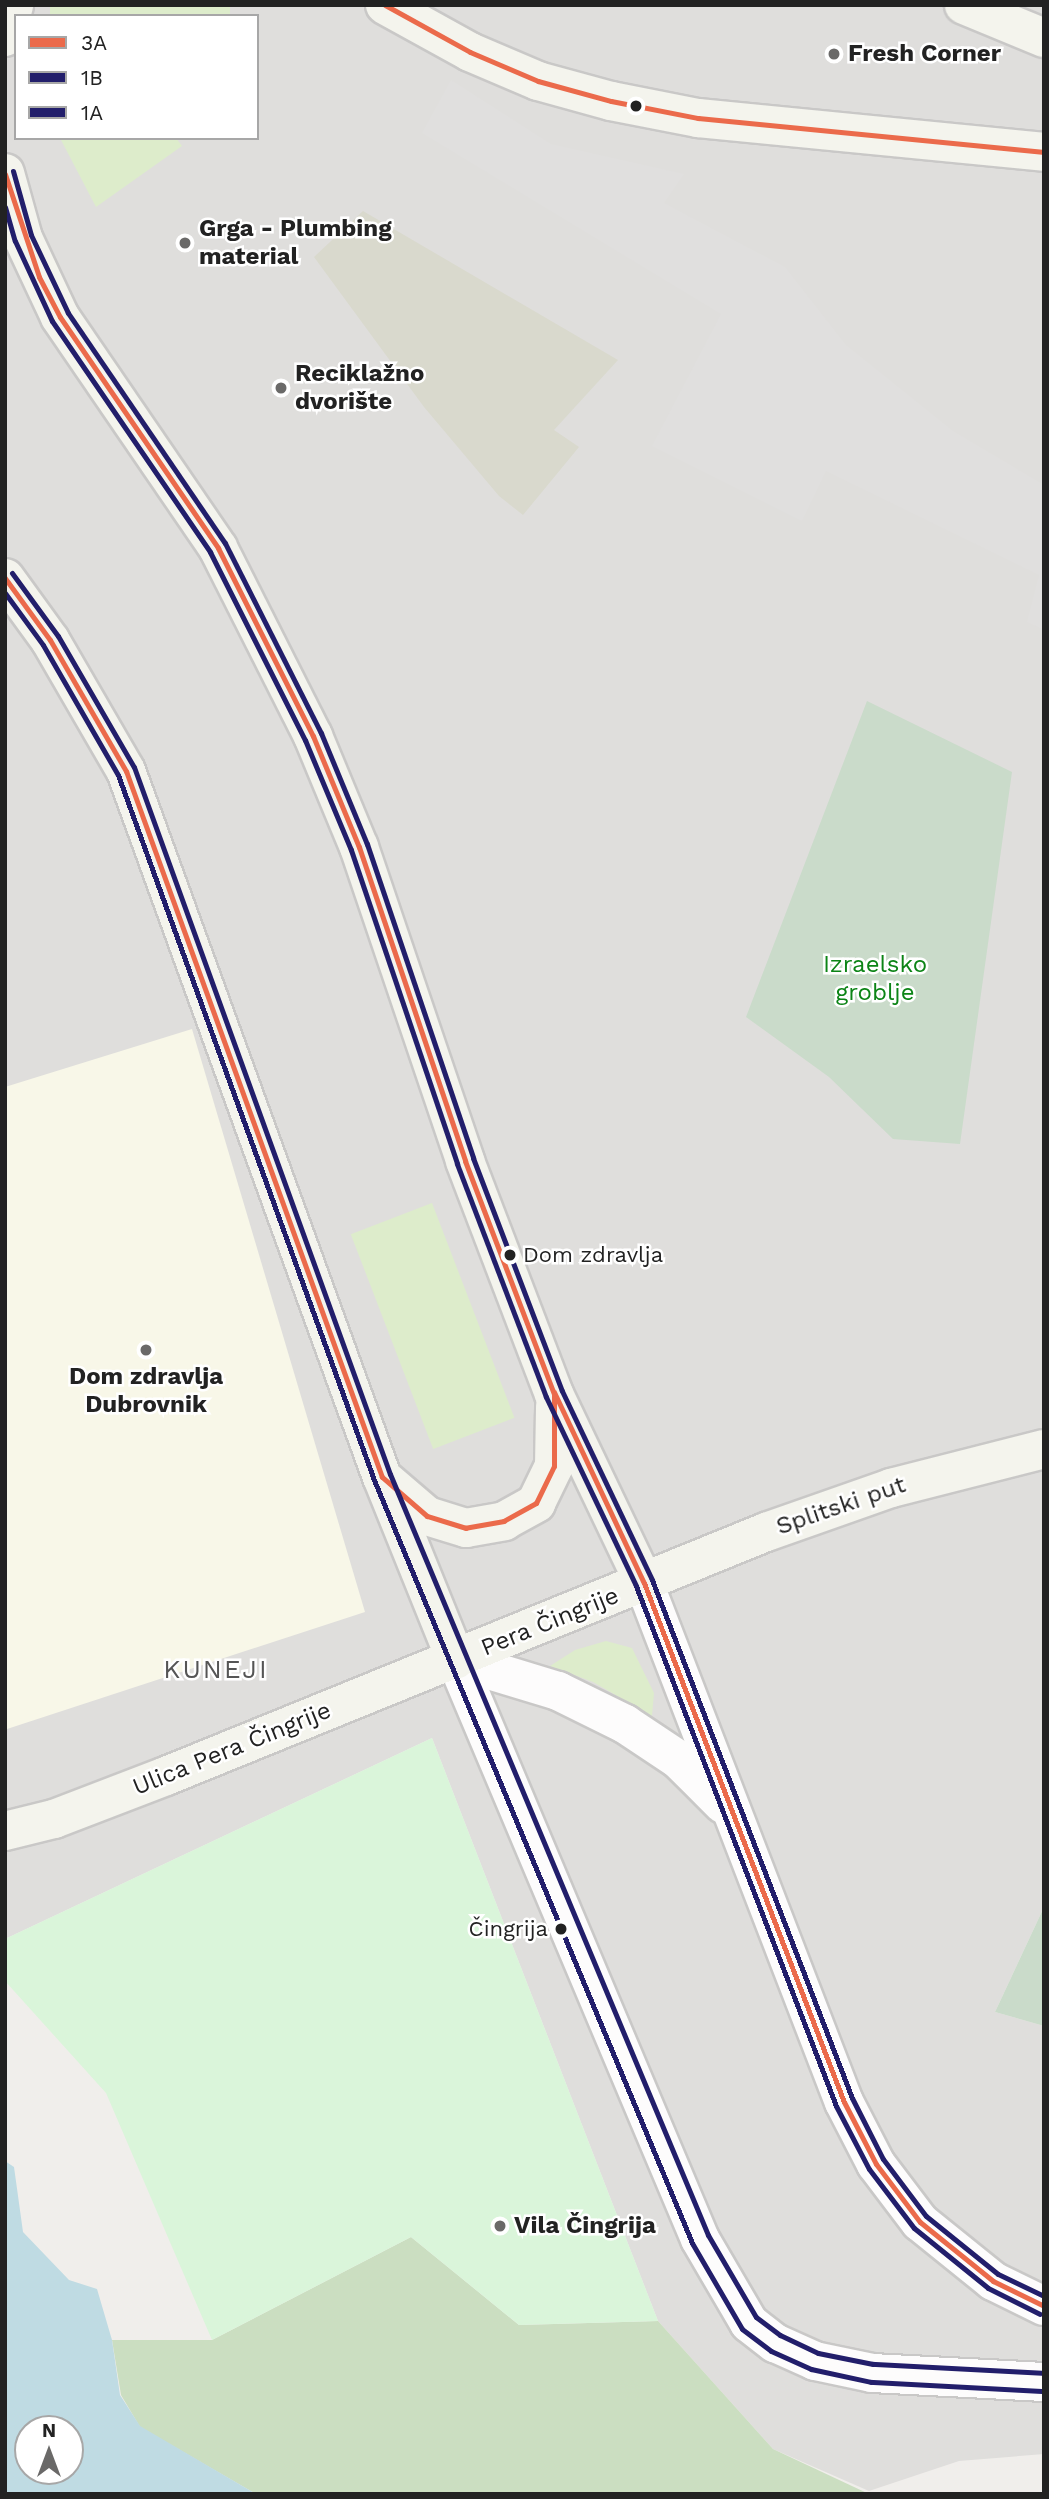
<!DOCTYPE html>
<meta charset="utf-8">
<style>
body{margin:0}
#map{position:relative;width:1049px;height:2499px;overflow:hidden;background:#f0eeeb;font-family:"Work Sans",sans-serif}
div>[style]{position:absolute}
.residential>*{inset:0;background:#dfdedc}
.education>*{inset:0;background:#f8f7e8}
.construction>*{inset:0;background:#d9d9cd}
.grass>*{inset:0;background:#ddeccb;transform-origin:0 0}
.forest>*{inset:0;background:#cbdec1}
.cemetery>*{inset:0;background:#cadbca}
.park>*{inset:0;background:#daf5da}
.parking>*{inset:0;background:#e0dfde}
.water>*{inset:0;background:#bfdbe3}
.roads{filter:drop-shadow(2px 0 #c9c8c7) drop-shadow(-2px 0 #c9c8c7) drop-shadow(0 2px #c9c8c7) drop-shadow(0 -2px #c9c8c7)}
.minor>*{height:38px;margin:-19px;padding:0 19px;transform-origin:19px;border-radius:19px;background:#fdfcfc}
.tertiary>*{height:38px;margin:-19px;padding:0 19px;transform-origin:19px;border-radius:19px;background:#fdfcfc}
.secondary>*{height:38px;margin:-19px;padding:0 19px;transform-origin:19px;border-radius:19px;background:#f4f4ed}
.bus-1>*{height:5px;margin:-2.5px;padding:0 2.5px;transform-origin:2.5px;border-radius:2.5px;background:#eb6a4b}
.bus-2>*{height:5px;margin:-2.5px;padding:0 2.5px;transform-origin:2.5px;border-radius:2.5px;background:#221e6b}
.bus-3>*{height:5px;margin:-2.5px;padding:0 2.5px;transform-origin:2.5px;border-radius:2.5px;background:#221e6b}
.dots>*{width:19px;height:19px;translate:-50% -50%;box-sizing:border-box;border:4px solid #fff;border-radius:50%}
span{translate:-50% -50%;white-space:nowrap;text-align:center;line-height:1.15;-webkit-text-stroke:5px #fff;paint-order:stroke}
.bus-label{font-size:22px;color:#222}
.left{translate:0 -50%;text-align:left}
.right{translate:-100% -50%;text-align:right}
.poi-label{font-size:24px;color:#222;font-weight:700}
.park-label{font-size:24px;color:#0c8416}
.street-label{font-size:24px;color:#222}
.neighbourhood-label{font-size:26px;color:#555;letter-spacing:2px}
.frame{position:absolute;inset:0;border:7px solid #222;pointer-events:none}
.legend{position:absolute;left:14px;top:14px;width:245px;height:126px;box-sizing:border-box;background:#fff;border:2px solid #a7a7a7;margin:0;padding:9px 12px;list-style:none;font-size:21px;color:#222}
.legend li{display:flex;align-items:center;gap:14px;height:35px}
.legend b{width:35px;border:2px solid #a7a7a7}
.north{position:absolute;left:14px;top:2415px;width:70px;height:70px;box-sizing:border-box;background:#fff;border:2px solid #a7a7a7;border-radius:50%;rotate:0deg;font-size:19px;font-weight:700;line-height:28px;text-align:center;color:#222}
.north::after{content:'';display:block;margin:auto;width:24px;height:32px;background:#6a6968;clip-path:polygon(50% 0,100% 100%,50% 72%,0 100%)}
</style>
<div id="map">
<div class="residential">
<i style="clip-path:polygon(evenodd,5px 5px,1044px 5px,1044px 1907px,995px 2012px,1044px 2026px,1044px 2454px,959px 2461px,869px 2491px,773px 2449px,658px 2321px,432px 1738px,5px 1939px,5px 5px,16px 16px,257px 16px,257px 138px,16px 138px,16px 16px)"></i>
</div>
<div class="education">
<i style="clip-path:polygon(192px 1029px,365px 1612px,7px 1729px,5px 1087px)"></i>
</div>
<div class="construction">
<i style="clip-path:polygon(363px 211px,618px 360px,554px 430px,579px 447px,523px 515px,499px 496px,424px 407px,314px 257px)"></i>
</div>
<div class="grass">
<i style="left:50px;top:5px;width:180px;height:11px"></i>
<i style="clip-path:polygon(60px 138px,176px 138px,182px 146px,96px 207px)"></i>
<i style="left:432px;top:1203px;width:230px;height:87px;rotate:69deg"></i>
<i style="clip-path:polygon(606px 1641px,632px 1648px,654px 1693px,652px 1716px,593px 1682px,550px 1666px,575px 1650px)"></i>
</div>
<div class="forest">
<i style="clip-path:polygon(411px 2237px,519px 2325px,658px 2321px,773px 2449px,869px 2494px,256px 2494px,140px 2427px,121px 2395px,112px 2340px,212px 2340px)"></i>
</div>
<div class="cemetery">
<i style="clip-path:polygon(867px 701px,1012px 772px,960px 1144px,893px 1139px,829px 1077px,746px 1017px)"></i>
<i style="clip-path:polygon(1044px 1907px,1044px 2026px,995px 2012px)"></i>
</div>
<div class="park">
<i style="clip-path:polygon(432px 1738px,658px 2321px,519px 2325px,411px 2237px,212px 2340px,106px 2093px,5px 1981px,5px 1939px)"></i>
</div>
<div class="parking">
<i style="clip-path:polygon(451px 80px,551px 144px,684px 174px,664px 203px,785px 267px,846px 345px,953px 431px,1044px 485px,1044px 630px,1027px 622px,1039px 575px,826px 471px,802px 521px,652px 446px,721px 314px,422px 133px)"></i>
</div>
<div class="water">
<i style="clip-path:polygon(evenodd,5px 2161px,14px 2167px,23px 2232px,69px 2280px,97px 2289px,112px 2340px,120px 2395px,140px 2426px,256px 2494px,5px 2494px,5px 2161px,28px 2429px,70px 2429px,70px 2471px,28px 2471px,28px 2429px)"></i>
</div>
<div class="roads">
<div class="minor">
<i style="left:456px;top:1660px;width:628px;rotate:67.15deg"></i>
<i style="left:700px;top:2239px;width:97px;rotate:59.7deg"></i>
<i style="left:749px;top:2323px;width:33px;rotate:38deg"></i>
<i style="left:775px;top:2343px;width:44px;rotate:24.2deg"></i>
<i style="left:815px;top:2361px;width:58px;rotate:11.9deg"></i>
<i style="left:872px;top:2373px;width:172px;rotate:3deg"></i>
</div>
<div class="tertiary">
<i style="left:644px;top:1583px;width:556px;rotate:68.93deg"></i>
<i style="left:844px;top:2102px;width:70px;rotate:62.7deg"></i>
<i style="left:876px;top:2164px;width:73px;rotate:52.8deg"></i>
<i style="left:920px;top:2222px;width:94px;rotate:38.9deg"></i>
<i style="left:993px;top:2281px;width:57px;rotate:26.1deg"></i>
<i style="left:456px;top:1660px;width:107px;rotate:16.9deg"></i>
<i style="left:558px;top:1691px;width:75px;rotate:26.2deg"></i>
<i style="left:625px;top:1724px;width:65px;rotate:33.7deg"></i>
<i style="left:679px;top:1760px;width:62px;rotate:45deg"></i>
</div>
<div class="secondary">
<i style="left:385px;top:5px;width:97px;rotate:28.9deg"></i>
<i style="left:470px;top:52px;width:74px;rotate:23.1deg"></i>
<i style="left:538px;top:81px;width:76px;rotate:15.3deg"></i>
<i style="left:611px;top:101px;width:89px;rotate:11.1deg"></i>
<i style="left:698px;top:118px;width:348px;rotate:5.6deg"></i>
<i style="left:964px;top:5px;width:87px;rotate:22.4deg"></i>
<i style="left:5px;top:37px;width:33px;rotate:-74deg"></i>
<i style="left:5px;top:173px;width:67px;rotate:74.5deg"></i>
<i style="left:23px;top:238px;width:87px;rotate:64.9deg"></i>
<i style="left:60px;top:317px;width:280px;rotate:55.6deg"></i>
<i style="left:218px;top:548px;width:211px;rotate:63.2deg"></i>
<i style="left:313px;top:736px;width:120px;rotate:67.5deg"></i>
<i style="left:359px;top:847px;width:331px;rotate:71.3deg"></i>
<i style="left:465px;top:1161px;width:249px;rotate:69.1deg"></i>
<i style="left:554px;top:1394px;width:209px;rotate:64.5deg"></i>
<i style="left:5px;top:578px;width:77px;rotate:54deg"></i>
<i style="left:50px;top:640px;width:151px;rotate:59.9deg"></i>
<i style="left:126px;top:771px;width:751px;rotate:70.07deg"></i>
<i style="left:382px;top:1477px;width:197px;rotate:68deg"></i>
<i style="left:385px;top:1480px;width:55px;rotate:40.6deg"></i>
<i style="left:427px;top:1516px;width:41px;rotate:17.1deg"></i>
<i style="left:466px;top:1528px;width:39px;rotate:-10deg"></i>
<i style="left:504px;top:1521px;width:37px;rotate:-29deg"></i>
<i style="left:536px;top:1503px;width:41px;rotate:-64.1deg"></i>
<i style="left:554px;top:1466px;width:60px;rotate:-89deg"></i>
<i style="left:5px;top:1831px;width:50px;rotate:-13.8deg"></i>
<i style="left:54px;top:1819px;width:120px;rotate:-21deg"></i>
<i style="left:166px;top:1776px;width:648px;rotate:-22.13deg"></i>
<i style="left:766px;top:1532px;width:133px;rotate:-19.4deg"></i>
<i style="left:891px;top:1488px;width:158px;rotate:-14.3deg"></i>
</div>
</div>
<div class="bus-1">
<i style="left:385px;top:5px;width:97px;rotate:28.9deg"></i>
<i style="left:470px;top:52px;width:74px;rotate:23.1deg"></i>
<i style="left:538px;top:81px;width:76px;rotate:15.3deg"></i>
<i style="left:611px;top:101px;width:89px;rotate:11.1deg"></i>
<i style="left:698px;top:118px;width:348px;rotate:5.6deg"></i>
<i style="left:5px;top:174px;width:108px;rotate:71.7deg"></i>
<i style="left:39px;top:277px;width:45px;rotate:62.3deg"></i>
<i style="left:60px;top:317px;width:280px;rotate:55.6deg"></i>
<i style="left:218px;top:548px;width:211px;rotate:63.2deg"></i>
<i style="left:313px;top:736px;width:120px;rotate:67.5deg"></i>
<i style="left:359px;top:847px;width:331px;rotate:71.3deg"></i>
<i style="left:465px;top:1161px;width:249px;rotate:69.1deg"></i>
<i style="left:554px;top:1394px;width:72px;rotate:90deg"></i>
<i style="left:554px;top:1466px;width:41px;rotate:115.9deg"></i>
<i style="left:536px;top:1503px;width:37px;rotate:151deg"></i>
<i style="left:504px;top:1521px;width:39px;rotate:170deg"></i>
<i style="left:466px;top:1528px;width:41px;rotate:-162.9deg"></i>
<i style="left:427px;top:1516px;width:60px;rotate:-139.1deg"></i>
<i style="left:382px;top:1477px;width:751px;rotate:-109.93deg"></i>
<i style="left:126px;top:771px;width:151px;rotate:-120.1deg"></i>
<i style="left:50px;top:640px;width:77px;rotate:-126deg"></i>
<i style="left:554px;top:1392px;width:211px;rotate:64.8deg"></i>
<i style="left:644px;top:1583px;width:556px;rotate:68.93deg"></i>
<i style="left:844px;top:2102px;width:70px;rotate:62.7deg"></i>
<i style="left:876px;top:2164px;width:73px;rotate:52.8deg"></i>
<i style="left:920px;top:2222px;width:94px;rotate:38.9deg"></i>
<i style="left:993px;top:2281px;width:57px;rotate:26.1deg"></i>
</div>
<div class="bus-2">
<i style="left:5px;top:207px;width:35px;rotate:74deg"></i>
<i style="left:15px;top:241px;width:88px;rotate:65.2deg"></i>
<i style="left:52px;top:321px;width:280px;rotate:55.6deg"></i>
<i style="left:210px;top:552px;width:211px;rotate:63.2deg"></i>
<i style="left:305px;top:740px;width:119px;rotate:67.3deg"></i>
<i style="left:351px;top:850px;width:331px;rotate:71.3deg"></i>
<i style="left:457px;top:1164px;width:249px;rotate:69.1deg"></i>
<i style="left:546px;top:1397px;width:209px;rotate:64.5deg"></i>
<i style="left:636px;top:1586px;width:557px;rotate:68.96deg"></i>
<i style="left:836px;top:2106px;width:71px;rotate:62.4deg"></i>
<i style="left:869px;top:2169px;width:74px;rotate:52.7deg"></i>
<i style="left:914px;top:2228px;width:95px;rotate:39deg"></i>
<i style="left:988px;top:2288px;width:58px;rotate:26.6deg"></i>
<i style="left:5px;top:593px;width:64px;rotate:53.8deg"></i>
<i style="left:43px;top:645px;width:150px;rotate:60deg"></i>
<i style="left:118px;top:775px;width:750px;rotate:70.04deg"></i>
<i style="left:374px;top:1480px;width:827px;rotate:67.37deg"></i>
<i style="left:692px;top:2243px;width:99px;rotate:59.8deg"></i>
<i style="left:742px;top:2329px;width:36px;rotate:37deg"></i>
<i style="left:771px;top:2351px;width:44px;rotate:24.2deg"></i>
<i style="left:811px;top:2369px;width:61px;rotate:12.2deg"></i>
<i style="left:871px;top:2382px;width:173px;rotate:3deg"></i>
</div>
<div class="bus-3">
<i style="left:13px;top:171px;width:66px;rotate:74.3deg"></i>
<i style="left:31px;top:235px;width:86px;rotate:64.6deg"></i>
<i style="left:68px;top:313px;width:278px;rotate:55.7deg"></i>
<i style="left:225px;top:543px;width:213px;rotate:63.2deg"></i>
<i style="left:321px;top:733px;width:120px;rotate:67.5deg"></i>
<i style="left:367px;top:844px;width:331px;rotate:71.3deg"></i>
<i style="left:473px;top:1158px;width:249px;rotate:69.1deg"></i>
<i style="left:562px;top:1391px;width:209px;rotate:64.5deg"></i>
<i style="left:652px;top:1580px;width:555px;rotate:68.89deg"></i>
<i style="left:852px;top:2098px;width:68px;rotate:63.1deg"></i>
<i style="left:883px;top:2159px;width:71px;rotate:53deg"></i>
<i style="left:926px;top:2216px;width:92px;rotate:38.9deg"></i>
<i style="left:998px;top:2274px;width:51px;rotate:25.6deg"></i>
<i style="left:12px;top:573px;width:78px;rotate:53.9deg"></i>
<i style="left:58px;top:636px;width:151px;rotate:59.9deg"></i>
<i style="left:134px;top:767px;width:752px;rotate:70.1deg"></i>
<i style="left:390px;top:1474px;width:825px;rotate:67.32deg"></i>
<i style="left:708px;top:2235px;width:95px;rotate:59.7deg"></i>
<i style="left:756px;top:2317px;width:30px;rotate:37deg"></i>
<i style="left:780px;top:2335px;width:42px;rotate:25.3deg"></i>
<i style="left:818px;top:2353px;width:56px;rotate:11.3deg"></i>
<i style="left:873px;top:2364px;width:171px;rotate:3deg"></i>
</div>
<div class="dots">
<i style="left:834px;top:54px;background:#6a6968"></i>
<i style="left:636px;top:106px;background:#222"></i>
<i style="left:185px;top:243px;background:#6a6968"></i>
<i style="left:281px;top:388px;background:#6a6968"></i>
<i style="left:510px;top:1255px;background:#222"></i>
<i style="left:146px;top:1350px;background:#6a6968"></i>
<i style="left:561px;top:1929px;background:#222"></i>
<i style="left:500px;top:2226px;background:#6a6968"></i>
</div>
<div class="bus-label">
<span class="left" style="left:523px;top:1255px">Dom zdravlja</span>
<span class="right" style="left:548px;top:1929px">Čingrija</span>
</div>
<div class="poi-label">
<span class="left" style="left:848px;top:54px">Fresh Corner</span>
<span class="left" style="left:199px;top:243px">Grga - Plumbing<br>material</span>
<span class="left" style="left:295px;top:388px">Reciklažno<br>dvorište</span>
<span style="left:146px;top:1391px">Dom zdravlja<br>Dubrovnik</span>
<span class="left" style="left:514px;top:2226px">Vila Čingrija</span>
</div>
<div class="park-label">
<span style="left:875px;top:979px">Izraelsko<br>groblje</span>
</div>
<div class="street-label">
<span style="left:841px;top:1506px;rotate:-19deg">Splitski put</span>
<span style="left:550px;top:1622px;rotate:-22deg">Pera Čingrije</span>
<span style="left:232px;top:1749px;rotate:-22deg">Ulica Pera Čingrije</span>
</div>
<div class="neighbourhood-label">
<span style="left:216px;top:1670px">KUNEJI</span>
</div>
<div class="frame"></div>
<ul class="legend">
<li><b style="height:9px;background:#eb6a4b"></b>3A</li>
<li><b style="height:9px;background:#221e6b"></b>1B</li>
<li><b style="height:9px;background:#221e6b"></b>1A</li>
</ul>
<div class="north">N</div>
</div>
